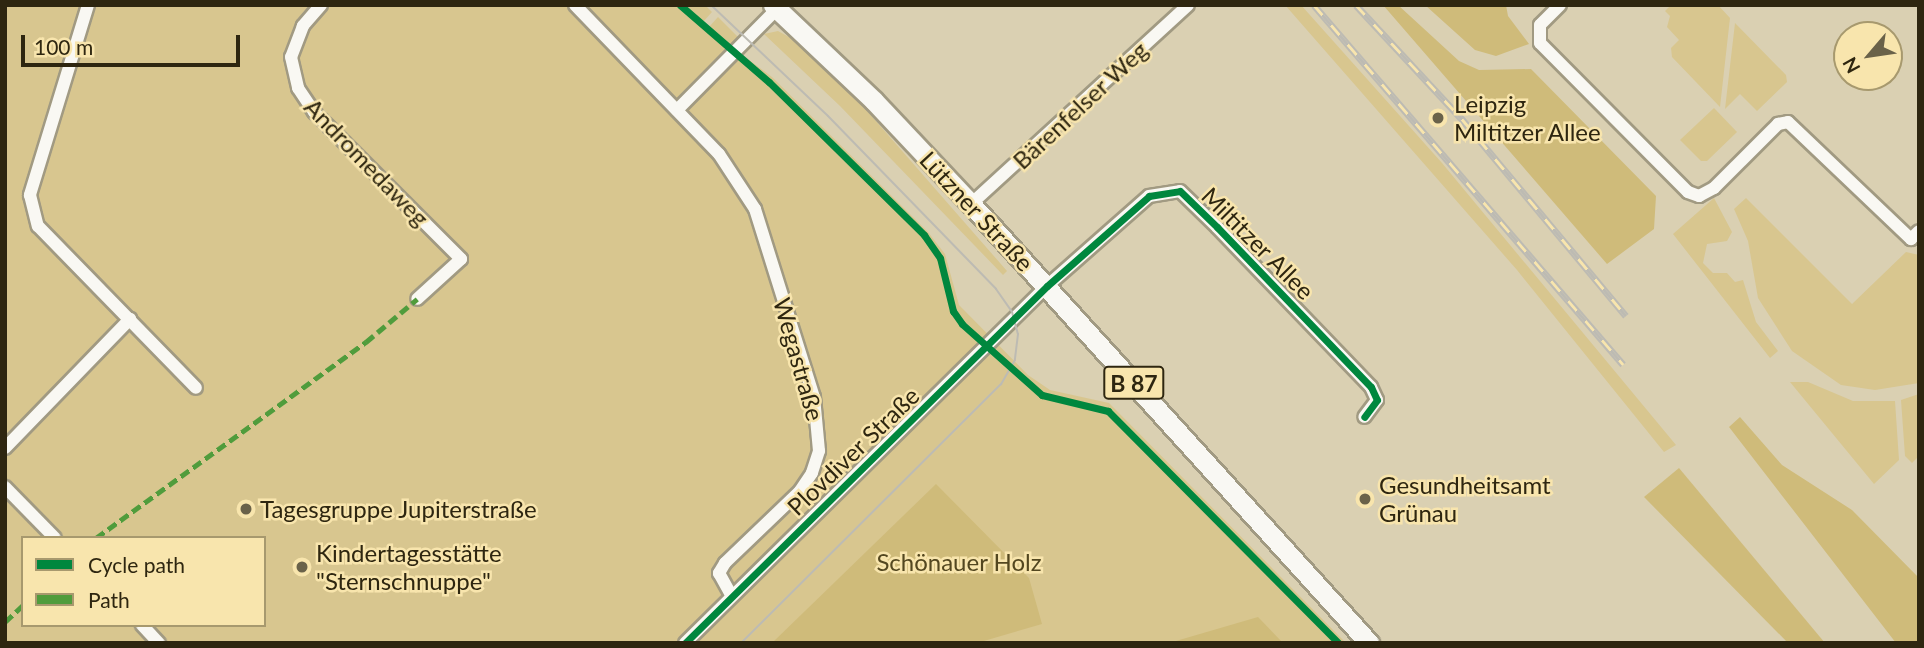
<!DOCTYPE html>
<meta charset="utf-8">
<style>
body{margin:0}
#map{position:relative;width:1924px;height:648px;overflow:hidden;background:#dad0b2;font-family:Lato,sans-serif}
div>[style]{position:absolute}
.green>*{inset:0;background:#d8c68f}
.forest>*{inset:0;background:#cfbb7a}
.roads{filter:drop-shadow(2px 0 #a19a82) drop-shadow(-2px 0 #a19a82) drop-shadow(0 2px #a19a82) drop-shadow(0 -2px #a19a82)}
.street>*{height:12px;margin:-6px;padding:0 6px;transform-origin:6px;border-radius:6px;background:#f9f8f3}
.primary>*{height:19px;margin:-9.5px;padding:0 9.5px;transform-origin:9.5px;border-radius:9.5px;background:#f9f8f3}
.tram>*{height:2px;margin:-1px;padding:0 1px;transform-origin:1px;border-radius:1px;background:#bdbbb3}
.rail>*{height:7px;margin-top:-3.5px;transform-origin:0;background:repeating-linear-gradient(90deg,#f8e5ad 0 13px,#bdbbb3 0 26px);box-sizing:border-box;border-block:2px solid #bdbbb3}
.quiet>*{height:5px;margin-top:-2.5px;transform-origin:0;background:repeating-linear-gradient(90deg,#509c3c 0 10px,transparent 0 15px)}
.cycleway>*{height:7px;margin:-3.5px;padding:0 3.5px;transform-origin:3.5px;border-radius:3.5px;background:#00873e}
.dots>*{width:19px;height:19px;translate:-50% -50%;box-sizing:border-box;border:4px solid #f8e5ad;border-radius:50%}
span{translate:-50% -50%;white-space:nowrap;text-align:center;line-height:1.15;-webkit-text-stroke:5px #f8e5ad;paint-order:stroke}
.shield-label span{padding:2px 5px;background:#f8e5ad;border:2px solid;border-radius:5px;-webkit-text-stroke-width:0}
.shield-label{font-size:23px;color:#2e2610;font-weight:700}
.poi-label{font-size:24px;color:#2e2610}
.left{translate:0 -50%;text-align:left}
.street-label{font-size:24px;color:#2e2610}
.park-label{font-size:24px;color:#534720}
.frame{position:absolute;inset:0;border:7px solid #2e2610;pointer-events:none}
.legend{position:absolute;left:21px;top:536px;width:245px;height:91px;box-sizing:border-box;background:#f8e5ad;border:2px solid #a7996e;margin:0;padding:9px 12px;list-style:none;font-size:21px;color:#2e2610}
.legend li{display:flex;align-items:center;gap:14px;height:35px}
.legend b{width:35px;border:2px solid #a7996e}
.north{position:absolute;left:1833px;top:21px;width:70px;height:70px;box-sizing:border-box;background:#f8e5ad;border:2px solid #a7996e;border-radius:50%;rotate:241deg;font-size:19px;font-weight:700;line-height:28px;text-align:center;color:#2e2610}
.north::after{content:'';display:block;margin:auto;width:24px;height:32px;background:#6a6249;clip-path:polygon(50% 0,100% 100%,50% 72%,0 100%)}
.scale{position:absolute;left:21px;top:35px;width:219px;height:32px;box-sizing:border-box;border:4px solid #2e2610;border-top:0;padding-left:9px;font-size:21px;line-height:24px;white-space:nowrap;color:#2e2610;-webkit-text-stroke:5px #f8e5ad;paint-order:stroke}
</style>
<div id="map">
<div class="green">
<i style="clip-path:polygon(evenodd,5px 5px,705px 5px,712px 12px,703px 22px,709px 27px,718px 17px,738px 37px,730px 46px,772px 77px,928px 232px,945px 254px,959px 305px,1028px 375px,1050px 390px,1109px 403px,1346px 643px,5px 643px,5px 5px,23px 538px,264px 538px,264px 625px,23px 625px,23px 538px)"></i>
<i style="clip-path:polygon(1285px 5px,1301px 5px,1442px 163px,1676px 445px,1664px 452px,1517px 270px)"></i>
<i style="clip-path:polygon(1671px 5px,1718px 5px,1730px 18px,1720px 107px,1672px 57px,1671px 48px,1679px 40px,1667px 27px,1670px 16px,1665px 11px)"></i>
<i style="clip-path:polygon(1735px 23px,1786px 75px,1787px 82px,1757px 111px,1740px 94px,1725px 109px)"></i>
<i style="clip-path:polygon(778px 31px,798px 42px,854px 96px,1007px 271px,1003px 275px,840px 106px,764px 34px)"></i>
<i style="clip-path:polygon(1714px 108px,1737px 132px,1707px 161px,1701px 161px,1680px 140px)"></i>
<i style="clip-path:polygon(1714px 198px,1732px 232px,1727px 241px,1707px 244px,1703px 263px,1713px 273px,1727px 273px,1735px 282px,1743px 280px,1756px 322px,1778px 351px,1770px 358px,1673px 234px)"></i>
<i style="clip-path:polygon(1746px 198px,1852px 304px,1906px 252px,1919px 255px,1919px 383px,1875px 390px,1841px 385px,1792px 351px,1758px 298px,1748px 241px,1734px 209px)"></i>
<i style="clip-path:polygon(1790px 382px,1808px 382px,1853px 401px,1895px 401px,1899px 460px,1874px 484px)"></i>
<i style="clip-path:polygon(1919px 394px,1919px 456px,1912px 463px,1905px 456px,1901px 400px)"></i>
</div>
<div class="forest">
<i style="clip-path:polygon(1383px 5px,1398px 5px,1459px 61px,1479px 70px,1531px 69px,1656px 196px,1654px 229px,1607px 264px)"></i>
<i style="clip-path:polygon(1425px 5px,1506px 5px,1508px 16px,1529px 44px,1496px 56px,1475px 50px)"></i>
<i style="clip-path:polygon(1740px 417px,1782px 465px,1852px 510px,1919px 578px,1919px 643px,1896px 643px,1729px 427px)"></i>
<i style="clip-path:polygon(1679px 468px,1825px 643px,1788px 643px,1644px 497px)"></i>
<i style="clip-path:polygon(936px 484px,1029px 578px,1042px 624px,977px 643px,772px 643px)"></i>
<i style="clip-path:polygon(1258px 617px,1283px 643px,1169px 643px)"></i>
</div>
<div class="roads">
<div class="street">
<i style="left:88px;top:5px;width:199px;rotate:107deg"></i>
<i style="left:30px;top:195px;width:32px;rotate:76deg"></i>
<i style="left:38px;top:226px;width:226px;rotate:45.7deg"></i>
<i style="left:321px;top:5px;width:28px;rotate:131deg"></i>
<i style="left:303px;top:26px;width:33px;rotate:111deg"></i>
<i style="left:291px;top:57px;width:32px;rotate:77deg"></i>
<i style="left:298px;top:88px;width:29px;rotate:56deg"></i>
<i style="left:314px;top:112px;width:208px;rotate:45deg"></i>
<i style="left:461px;top:259px;width:59px;rotate:137.7deg"></i>
<i style="left:575px;top:5px;width:207px;rotate:46deg"></i>
<i style="left:719px;top:154px;width:66px;rotate:56.8deg"></i>
<i style="left:755px;top:209px;width:197px;rotate:72.6deg"></i>
<i style="left:814px;top:397px;width:54px;rotate:84.7deg"></i>
<i style="left:819px;top:451px;width:23px;rotate:108deg"></i>
<i style="left:812px;top:473px;width:22px;rotate:124deg"></i>
<i style="left:800px;top:491px;width:104px;rotate:136.2deg"></i>
<i style="left:725px;top:563px;width:12px;rotate:121deg"></i>
<i style="left:719px;top:573px;width:26px;rotate:61deg"></i>
<i style="left:1560px;top:5px;width:28px;rotate:135deg"></i>
<i style="left:1540px;top:25px;width:18px;rotate:90deg"></i>
<i style="left:1540px;top:43px;width:210px;rotate:45.2deg"></i>
<i style="left:1688px;top:192px;width:12px;rotate:20deg"></i>
<i style="left:1699px;top:196px;width:17px;rotate:-28deg"></i>
<i style="left:1714px;top:188px;width:91px;rotate:-45deg"></i>
<i style="left:1778px;top:124px;width:10px;rotate:-11deg"></i>
<i style="left:1788px;top:122px;width:170px;rotate:43.6deg"></i>
<i style="left:1911px;top:239px;width:11px;rotate:-45deg"></i>
<i style="left:677px;top:110px;width:142px;rotate:-45.3deg"></i>
<i style="left:971px;top:204px;width:294px;rotate:-42.5deg"></i>
<i style="left:5px;top:448px;width:180px;rotate:-45.9deg"></i>
<i style="left:5px;top:487px;width:71px;rotate:45.6deg"></i>
<i style="left:142px;top:625px;width:25px;rotate:47deg"></i>
<i style="left:685px;top:643px;width:508px;rotate:-44.6deg"></i>
<i style="left:1047px;top:286px;width:136px;rotate:-41.4deg"></i>
<i style="left:1149px;top:196px;width:31px;rotate:-9deg"></i>
<i style="left:1180px;top:191px;width:52px;rotate:44.2deg"></i>
<i style="left:1217px;top:227px;width:222px;rotate:46.1deg"></i>
<i style="left:1371px;top:387px;width:14px;rotate:65deg"></i>
<i style="left:1377px;top:400px;width:21px;rotate:127deg"></i>
</div>
<div class="primary">
<i style="left:773px;top:5px;width:139px;rotate:43.5deg"></i>
<i style="left:874px;top:101px;width:141px;rotate:46.7deg"></i>
<i style="left:971px;top:204px;width:593px;rotate:47.8deg"></i>
</div>
</div>
<div class="tram">
<i style="left:711px;top:5px;width:161px;rotate:43.5deg"></i>
<i style="left:828px;top:116px;width:241px;rotate:45.8deg"></i>
<i style="left:996px;top:289px;width:28px;rotate:55deg"></i>
<i style="left:1012px;top:312px;width:23px;rotate:75deg"></i>
<i style="left:1018px;top:334px;width:26px;rotate:97deg"></i>
<i style="left:1015px;top:360px;width:28px;rotate:120deg"></i>
<i style="left:1001px;top:384px;width:367px;rotate:135.1deg"></i>
</div>
<div class="rail">
<i style="left:1314px;top:5px;width:474px;rotate:49.3deg"></i>
<i style="left:1356px;top:5px;width:156px;rotate:47.1deg"></i>
<i style="left:1462px;top:119px;width:256px;rotate:50.2deg"></i>
</div>
<div class="quiet">
<i style="left:96px;top:538px;width:334px;rotate:-36deg"></i>
<i style="left:366px;top:342px;width:67px;rotate:-40.1deg"></i>
<i style="left:5px;top:622px;width:25px;rotate:-43deg"></i>
</div>
<div class="cycleway">
<i style="left:680px;top:5px;width:118px;rotate:40.9deg"></i>
<i style="left:769px;top:82px;width:218px;rotate:44.6deg"></i>
<i style="left:924px;top:235px;width:28px;rotate:55deg"></i>
<i style="left:940px;top:258px;width:55px;rotate:76.2deg"></i>
<i style="left:953px;top:311px;width:16px;rotate:55deg"></i>
<i style="left:962px;top:324px;width:107px;rotate:41.6deg"></i>
<i style="left:1042px;top:395px;width:68px;rotate:13.6deg"></i>
<i style="left:1108px;top:411px;width:327px;rotate:45.2deg"></i>
<i style="left:685px;top:643px;width:508px;rotate:-44.6deg"></i>
<i style="left:1047px;top:286px;width:136px;rotate:-41.4deg"></i>
<i style="left:1149px;top:196px;width:31px;rotate:-9deg"></i>
<i style="left:1180px;top:191px;width:52px;rotate:44.2deg"></i>
<i style="left:1217px;top:227px;width:222px;rotate:46.1deg"></i>
<i style="left:1371px;top:387px;width:14px;rotate:65deg"></i>
<i style="left:1377px;top:400px;width:21px;rotate:127deg"></i>
</div>
<div class="dots">
<i style="left:1438px;top:118px;background:#6a6249"></i>
<i style="left:1365px;top:499px;background:#6a6249"></i>
<i style="left:246px;top:509px;background:#6a6249"></i>
<i style="left:302px;top:567px;background:#6a6249"></i>
</div>
<div class="shield-label">
<span style="left:1134px;top:383px">B 87</span>
</div>
<div class="poi-label">
<span class="left" style="left:1454px;top:118px">Leipzig<br>Miltitzer Allee</span>
<span class="left" style="left:1379px;top:499px">Gesundheitsamt<br>Grünau</span>
<span class="left" style="left:260px;top:509px">Tagesgruppe Jupiterstraße</span>
<span class="left" style="left:316px;top:567px">Kindertagesstätte<br>"Sternschnuppe"</span>
</div>
<div class="street-label">
<span style="left:1080px;top:105px;rotate:-43deg">Bärenfelser Weg</span>
<span style="left:367px;top:162px;rotate:46deg">Andromedaweg</span>
<span style="left:977px;top:211px;rotate:47deg">Lützner Straße</span>
<span style="left:1258px;top:243px;rotate:45deg">Miltitzer Allee</span>
<span style="left:799px;top:359px;rotate:74deg">Wegastraße</span>
<span style="left:853px;top:451px;rotate:-44deg">Plovdiver Straße</span>
</div>
<div class="park-label">
<span style="left:959px;top:562px">Schönauer Holz</span>
</div>
<div class="frame"></div>
<ul class="legend">
<li><b style="height:9px;background:#00873e"></b>Cycle path</li>
<li><b style="height:9px;background:#509c3c"></b>Path</li>
</ul>
<div class="north">N</div>
<div class="scale">100 m</div>
</div>
